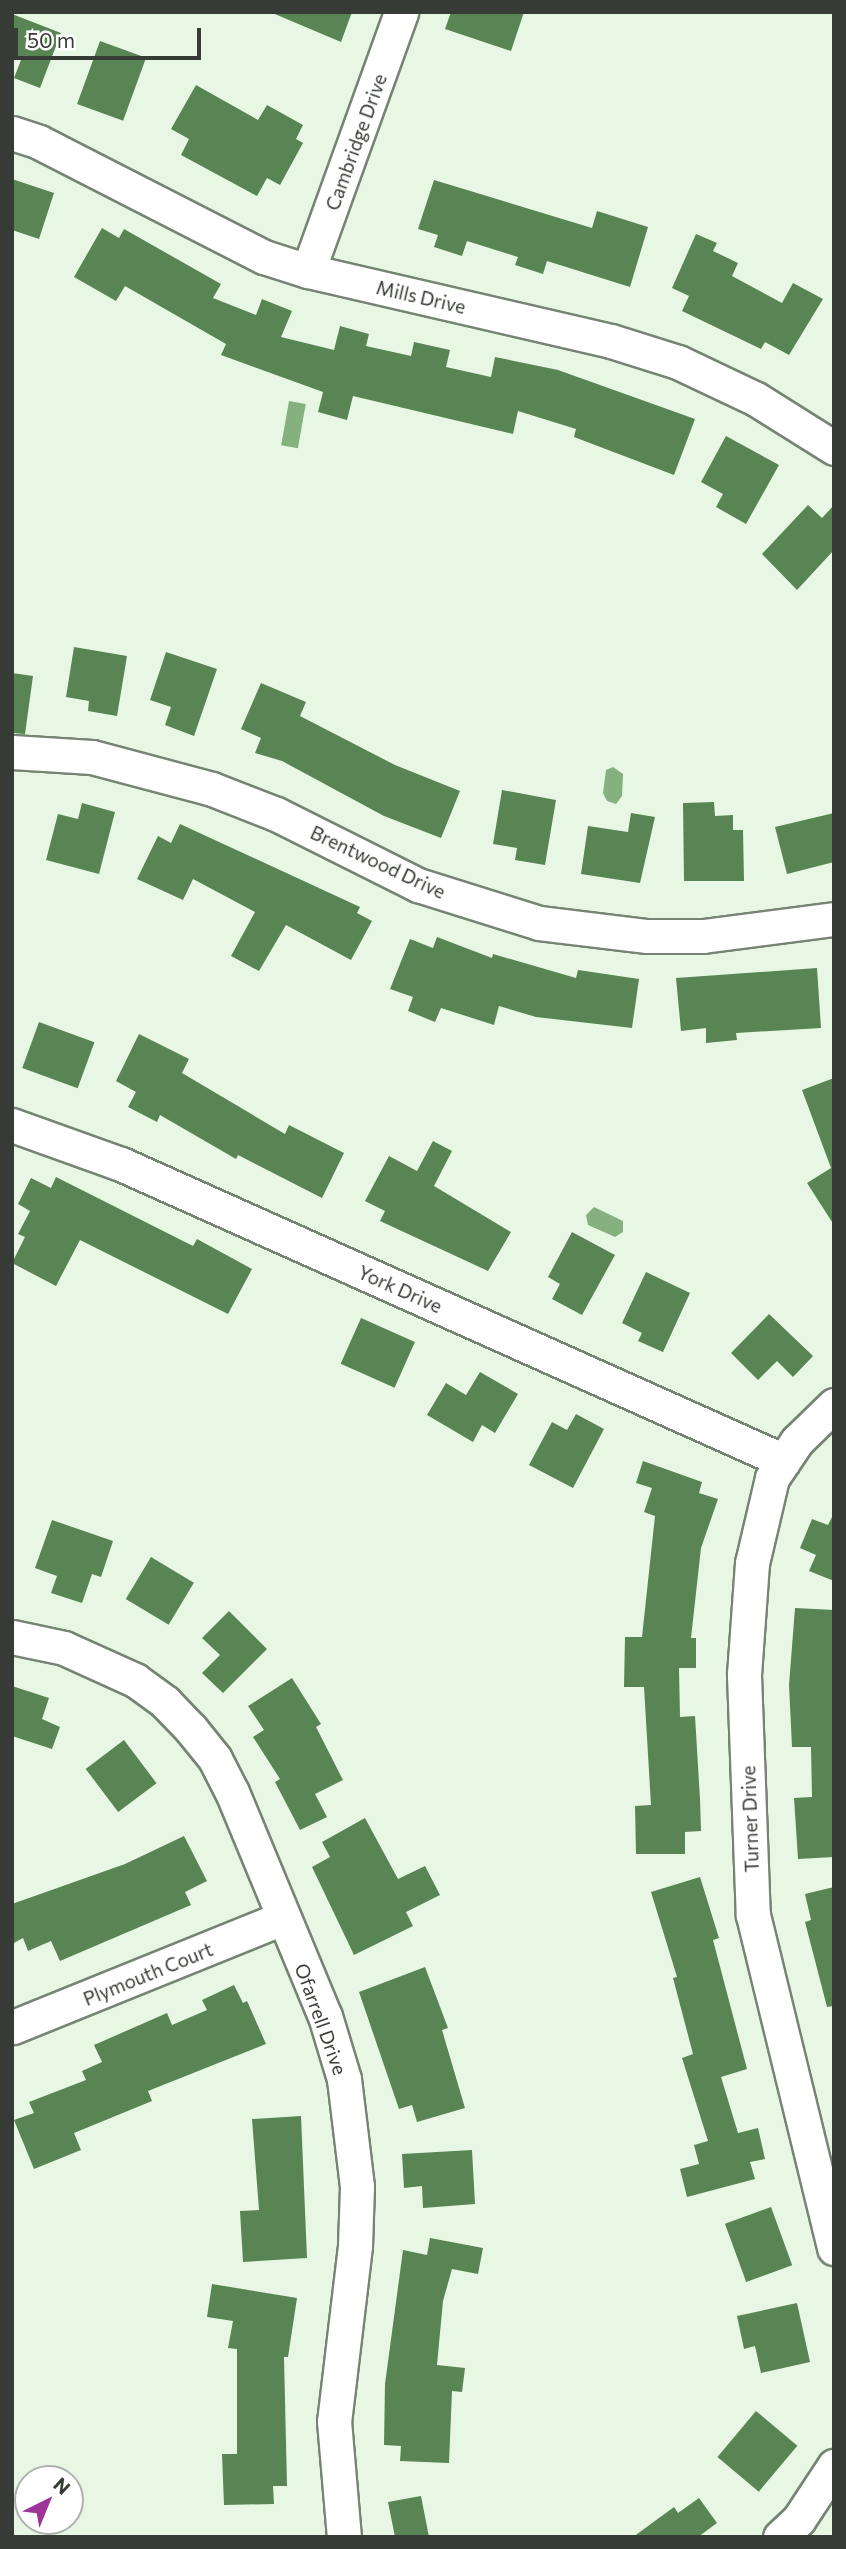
<!DOCTYPE html>
<style>
body{margin:0}
#map{position:relative;width:846px;height:2549px;overflow:hidden;background:#e7f7e4;font-family:Commissioner,sans-serif}
div>[style]{position:absolute}
.water>*{inset:0;background:#84b17e;transform-origin:0 0}
.building>*{inset:0;background:#598453;transform-origin:0 0}
.roads{filter:drop-shadow(2px 0 #768474) drop-shadow(-2px 0 #768474) drop-shadow(0 2px #768474) drop-shadow(0 -2px #768474)}
.minor>*{height:33px;margin:-16.5px;padding:0 16.5px;transform-origin:16.5px;border-radius:16.5px;background:#fff}
span{translate:-50% -50%;white-space:nowrap;text-align:center;line-height:1.15;-webkit-text-stroke:7px #fff;paint-order:stroke}
.street-label{font-size:19px;color:#363c35}
.frame{position:absolute;inset:0;border:14px solid #363c35;pointer-events:none}
.north{position:absolute;left:14px;top:2465px;width:70px;height:70px;box-sizing:border-box;background:#fff;border:2px solid #afb1ae;border-radius:50%;rotate:43deg;font-size:19px;font-weight:700;line-height:28px;text-align:center;color:#363c35}
.north::after{content:'';display:block;margin:auto;width:24px;height:32px;background:#9e3699;clip-path:polygon(50% 0,100% 100%,50% 72%,0 100%)}
.scale{position:absolute;left:14px;top:28px;width:187px;height:32px;box-sizing:border-box;border:4px solid #363c35;border-top:0;padding-left:9px;font-size:21px;line-height:24px;white-space:nowrap;color:#363c35;-webkit-text-stroke:5px #fff;paint-order:stroke}
</style>
<div id="map">
<div class="water">
<i style="left:289px;top:401px;width:17px;height:45px;rotate:10deg"></i>
<i style="clip-path:polygon(613px 767px,623px 774px,622px 796px,616px 804px,607px 801px,603px 793px,606px 770px)"></i>
<i style="clip-path:polygon(594px 1207px,623px 1221px,623px 1232px,615px 1237px,588px 1225px,586px 1215px)"></i>
</div>
<div class="building">
<i style="clip-path:polygon(270px 12px,352px 12px,341px 42px)"></i>
<i style="clip-path:polygon(451px 12px,524px 12px,511px 51px,445px 29px)"></i>
<i style="clip-path:polygon(12px 14px,61px 33px,40px 88px,14px 78px,21px 60px,12px 57px)"></i>
<i style="left:100px;top:41px;width:49px;height:67px;rotate:20deg"></i>
<i style="clip-path:polygon(196px 85px,258px 120px,267px 105px,303px 125px,296px 139px,303px 143px,280px 185px,267px 178px,257px 196px,181px 155px,189px 139px,171px 129px)"></i>
<i style="clip-path:polygon(12px 179px,54px 193px,39px 239px,12px 230px)"></i>
<i style="clip-path:polygon(434px 180px,592px 228px,597px 211px,648px 227px,630px 287px,547px 261px,543px 274px,515px 265px,518px 257px,467px 241px,462px 256px,434px 247px,438px 235px,418px 229px)"></i>
<i style="clip-path:polygon(102px 228px,119px 238px,124px 229px,221px 284px,213px 298px,256px 315px,262px 299px,292px 311px,281px 337px,334px 350px,340px 326px,369px 334px,366px 346px,411px 356px,414px 342px,450px 350px,446px 367px,491px 377px,495px 357px,558px 370px,695px 419px,674px 475px,574px 437px,576px 429px,518px 411px,513px 434px,353px 396px,347px 420px,318px 412px,323px 392px,221px 355px,226px 344px,125px 286px,116px 301px,74px 277px)"></i>
<i style="clip-path:polygon(696px 234px,717px 243px,713px 251px,738px 263px,732px 276px,782px 303px,793px 283px,823px 299px,789px 355px,765px 342px,761px 349px,682px 311px,689px 296px,672px 288px)"></i>
<i style="clip-path:polygon(726px 436px,779px 465px,746px 524px,716px 507px,723px 494px,701px 482px)"></i>
<i style="clip-path:polygon(808px 505px,822px 518px,834px 505px,834px 550px,797px 590px,762px 554px)"></i>
<i style="clip-path:polygon(74px 647px,127px 656px,117px 716px,88px 711px,89px 701px,66px 697px)"></i>
<i style="clip-path:polygon(166px 652px,217px 669px,194px 736px,165px 725px,171px 707px,150px 700px)"></i>
<i style="clip-path:polygon(12px 673px,33px 676px,25px 734px,12px 733px)"></i>
<i style="clip-path:polygon(261px 683px,306px 702px,300px 716px,395px 765px,460px 791px,441px 838px,384px 816px,282px 761px,255px 753px,261px 738px,241px 729px)"></i>
<i style="clip-path:polygon(502px 790px,556px 800px,545px 865px,515px 860px,517px 848px,493px 844px)"></i>
<i style="clip-path:polygon(714px 802px,715px 816px,733px 815px,733px 830px,743px 830px,744px 881px,684px 881px,683px 803px)"></i>
<i style="clip-path:polygon(82px 803px,115px 812px,99px 874px,46px 860px,58px 814px,78px 819px)"></i>
<i style="clip-path:polygon(631px 813px,655px 817px,640px 883px,581px 874px,588px 826px,628px 832px)"></i>
<i style="clip-path:polygon(834px 813px,834px 862px,787px 874px,775px 827px)"></i>
<i style="clip-path:polygon(180px 824px,360px 907px,357px 913px,372px 921px,351px 960px,286px 925px,259px 971px,231px 956px,255px 912px,193px 879px,183px 900px,137px 879px,158px 836px,171px 843px)"></i>
<i style="clip-path:polygon(437px 937px,492px 958px,493px 954px,576px 978px,578px 970px,639px 979px,632px 1028px,536px 1017px,499px 1006px,494px 1025px,441px 1008px,435px 1022px,408px 1011px,413px 997px,390px 989px,410px 939px,433px 948px)"></i>
<i style="clip-path:polygon(817px 968px,821px 1028px,736px 1033px,737px 1040px,706px 1043px,706px 1028px,681px 1031px,676px 978px)"></i>
<i style="left:39px;top:1022px;width:59px;height:49px;rotate:20deg"></i>
<i style="clip-path:polygon(139px 1034px,189px 1059px,182px 1073px,285px 1134px,289px 1125px,344px 1153px,322px 1198px,238px 1155px,236px 1159px,160px 1115px,157px 1122px,128px 1107px,136px 1092px,116px 1081px)"></i>
<i style="clip-path:polygon(834px 1078px,834px 1225px,807px 1183px,831px 1168px,802px 1090px)"></i>
<i style="clip-path:polygon(433px 1141px,452px 1151px,434px 1186px,511px 1232px,488px 1271px,380px 1221px,385px 1211px,365px 1201px,389px 1156px,417px 1171px)"></i>
<i style="clip-path:polygon(56px 1177px,193px 1246px,197px 1239px,252px 1269px,228px 1314px,80px 1240px,56px 1286px,12px 1263px,25px 1237px,18px 1234px,30px 1211px,18px 1204px,31px 1178px,51px 1188px)"></i>
<i style="clip-path:polygon(572px 1232px,615px 1255px,582px 1315px,552px 1299px,560px 1284px,548px 1277px)"></i>
<i style="clip-path:polygon(646px 1272px,690px 1293px,663px 1352px,638px 1341px,642px 1333px,622px 1323px)"></i>
<i style="clip-path:polygon(769px 1314px,813px 1356px,793px 1377px,777px 1361px,758px 1380px,731px 1353px)"></i>
<i style="left:361px;top:1318px;width:59px;height:50px;rotate:24deg"></i>
<i style="clip-path:polygon(480px 1372px,518px 1394px,495px 1433px,482px 1425px,473px 1442px,427px 1415px,446px 1383px,466px 1395px)"></i>
<i style="clip-path:polygon(576px 1414px,604px 1429px,573px 1488px,529px 1465px,552px 1422px,567px 1430px)"></i>
<i style="clip-path:polygon(643px 1461px,702px 1482px,699px 1493px,718px 1499px,701px 1548px,691px 1638px,696px 1638px,696px 1668px,679px 1668px,680px 1717px,695px 1716px,700px 1799px,701px 1831px,685px 1832px,685px 1854px,636px 1854px,635px 1806px,651px 1805px,644px 1687px,624px 1687px,625px 1637px,642px 1637px,655px 1516px,644px 1512px,652px 1488px,636px 1483px)"></i>
<i style="clip-path:polygon(834px 1513px,834px 1581px,809px 1571px,816px 1555px,800px 1548px,812px 1519px,828px 1525px)"></i>
<i style="clip-path:polygon(52px 1520px,113px 1541px,101px 1577px,92px 1574px,82px 1603px,51px 1593px,57px 1576px,35px 1568px)"></i>
<i style="left:151px;top:1557px;width:50px;height:49px;rotate:31deg"></i>
<i style="clip-path:polygon(795px 1608px,834px 1610px,834px 1857px,798px 1859px,794px 1798px,812px 1797px,811px 1747px,792px 1747px,789px 1685px)"></i>
<i style="clip-path:polygon(229px 1611px,267px 1649px,223px 1693px,202px 1673px,220px 1655px,202px 1638px)"></i>
<i style="clip-path:polygon(292px 1678px,321px 1724px,316px 1727px,343px 1780px,315px 1794px,327px 1817px,300px 1830px,275px 1782px,280px 1779px,253px 1737px,264px 1730px,248px 1706px)"></i>
<i style="clip-path:polygon(12px 1686px,49px 1698px,42px 1719px,60px 1727px,52px 1749px,12px 1736px)"></i>
<i style="left:124px;top:1740px;width:54px;height:48px;rotate:53deg"></i>
<i style="clip-path:polygon(365px 1818px,398px 1879px,425px 1866px,440px 1895px,406px 1912px,413px 1926px,354px 1955px,312px 1867px,330px 1857px,322px 1842px)"></i>
<i style="clip-path:polygon(184px 1836px,207px 1881px,185px 1892px,191px 1905px,60px 1961px,51px 1941px,28px 1951px,23px 1938px,12px 1944px,12px 1904px,125px 1864px)"></i>
<i style="clip-path:polygon(700px 1877px,719px 1938px,713px 1940px,747px 2069px,721px 2077px,738px 2133px,758px 2128px,765px 2159px,750px 2162px,755px 2179px,687px 2197px,680px 2169px,699px 2164px,694px 2145px,708px 2141px,682px 2058px,693px 2054px,673px 1978px,677px 1977px,651px 1892px)"></i>
<i style="clip-path:polygon(834px 1887px,834px 2006px,827px 2007px,805px 1922px,811px 1920px,805px 1894px)"></i>
<i style="clip-path:polygon(425px 1967px,448px 2028px,442px 2030px,465px 2108px,417px 2122px,412px 2105px,399px 2109px,359px 1992px)"></i>
<i style="clip-path:polygon(234px 1985px,243px 2003px,247px 2001px,266px 2044px,148px 2091px,152px 2101px,74px 2133px,81px 2150px,34px 2169px,14px 2120px,34px 2113px,29px 2102px,86px 2080px,82px 2071px,102px 2062px,94px 2045px,167px 2013px,172px 2025px,207px 2010px,202px 2000px)"></i>
<i style="clip-path:polygon(301px 2116px,307px 2258px,243px 2262px,240px 2211px,259px 2210px,252px 2119px)"></i>
<i style="clip-path:polygon(472px 2150px,475px 2204px,423px 2208px,422px 2186px,404px 2188px,402px 2154px)"></i>
<i style="left:771px;top:2207px;width:62px;height:49px;rotate:70deg"></i>
<i style="clip-path:polygon(430px 2238px,483px 2248px,478px 2274px,452px 2269px,443px 2301px,437px 2365px,465px 2368px,462px 2392px,452px 2391px,449px 2463px,400px 2461px,401px 2446px,384px 2445px,385px 2384px,403px 2250px,427px 2255px)"></i>
<i style="clip-path:polygon(212px 2284px,297px 2298px,288px 2357px,284px 2357px,287px 2486px,273px 2486px,274px 2504px,224px 2505px,222px 2454px,237px 2454px,237px 2349px,228px 2348px,233px 2321px,207px 2317px)"></i>
<i style="clip-path:polygon(797px 2303px,810px 2362px,761px 2373px,755px 2346px,744px 2349px,737px 2316px)"></i>
<i style="left:756px;top:2411px;width:54px;height:60px;rotate:40deg"></i>
<i style="clip-path:polygon(421px 2496px,429px 2537px,395px 2537px,388px 2502px)"></i>
<i style="clip-path:polygon(699px 2498px,717px 2523px,698px 2537px,633px 2537px,674px 2507px,678px 2513px)"></i>
</div>
<div class="roads">
<div class="minor">
<i style="left:12px;top:133px;width:28px;rotate:18deg"></i>
<i style="left:39px;top:142px;width:253px;rotate:27.1deg"></i>
<i style="left:264px;top:257px;width:46px;rotate:17.7deg"></i>
<i style="left:308px;top:271px;width:311px;rotate:13deg"></i>
<i style="left:611px;top:341px;width:70px;rotate:17.4deg"></i>
<i style="left:678px;top:362px;width:86px;rotate:25.4deg"></i>
<i style="left:756px;top:399px;width:92px;rotate:32.1deg"></i>
<i style="left:308px;top:271px;width:275px;rotate:-70.2deg"></i>
<i style="left:12px;top:752px;width:80px;rotate:3.6deg"></i>
<i style="left:92px;top:757px;width:124px;rotate:14.9deg"></i>
<i style="left:212px;top:789px;width:69px;rotate:21.3deg"></i>
<i style="left:276px;top:814px;width:159px;rotate:26.6deg"></i>
<i style="left:418px;top:885px;width:127px;rotate:17.4deg"></i>
<i style="left:539px;top:923px;width:109px;rotate:6.9deg"></i>
<i style="left:647px;top:936px;width:56px"></i>
<i style="left:703px;top:936px;width:132px;rotate:-7.4deg"></i>
<i style="left:12px;top:1125px;width:116px;rotate:19.7deg"></i>
<i style="left:121px;top:1164px;width:726px;rotate:24.13deg"></i>
<i style="left:834px;top:1405px;width:52px;rotate:135.8deg"></i>
<i style="left:797px;top:1441px;width:45px;rotate:124deg"></i>
<i style="left:772px;top:1478px;width:87px;rotate:103.2deg"></i>
<i style="left:752px;top:1563px;width:112px;rotate:94.1deg"></i>
<i style="left:744px;top:1675px;width:240px;rotate:87.9deg"></i>
<i style="left:753px;top:1915px;width:343px;rotate:76.3deg"></i>
<i style="left:12px;top:1637px;width:53px;rotate:11.9deg"></i>
<i style="left:64px;top:1648px;width:78px;rotate:24.3deg"></i>
<i style="left:135px;top:1680px;width:37px;rotate:36deg"></i>
<i style="left:165px;top:1702px;width:37px;rotate:46deg"></i>
<i style="left:191px;top:1729px;width:38px;rotate:51deg"></i>
<i style="left:215px;top:1759px;width:37px;rotate:63deg"></i>
<i style="left:232px;top:1792px;width:243px;rotate:67.5deg"></i>
<i style="left:325px;top:2016px;width:66px;rotate:73.2deg"></i>
<i style="left:344px;top:2079px;width:108px;rotate:83.1deg"></i>
<i style="left:357px;top:2186px;width:60px;rotate:91.9deg"></i>
<i style="left:355px;top:2246px;width:176px;rotate:96.8deg"></i>
<i style="left:334px;top:2421px;width:116px;rotate:85.1deg"></i>
<i style="left:13px;top:2027px;width:291px;rotate:-22deg"></i>
<i style="left:780px;top:2537px;width:26px;rotate:-43deg"></i>
<i style="left:799px;top:2519px;width:64px;rotate:-56.6deg"></i>
</div>
</div>
<div class="street-label">
<span style="left:356px;top:142px;rotate:-70deg">Cambridge Drive</span>
<span style="left:421px;top:297px;rotate:13deg">Mills Drive</span>
<span style="left:378px;top:862px;rotate:25deg">Brentwood Drive</span>
<span style="left:400px;top:1289px;rotate:24deg">York Drive</span>
<span style="left:750px;top:1819px;rotate:-92deg">Turner Drive</span>
<span style="left:148px;top:1974px;rotate:-22deg">Plymouth Court</span>
<span style="left:321px;top:2019px;rotate:70deg">Ofarrell Drive</span>
</div>
<div class="frame"></div>
<div class="north">N</div>
<div class="scale">50 m</div>
</div>
